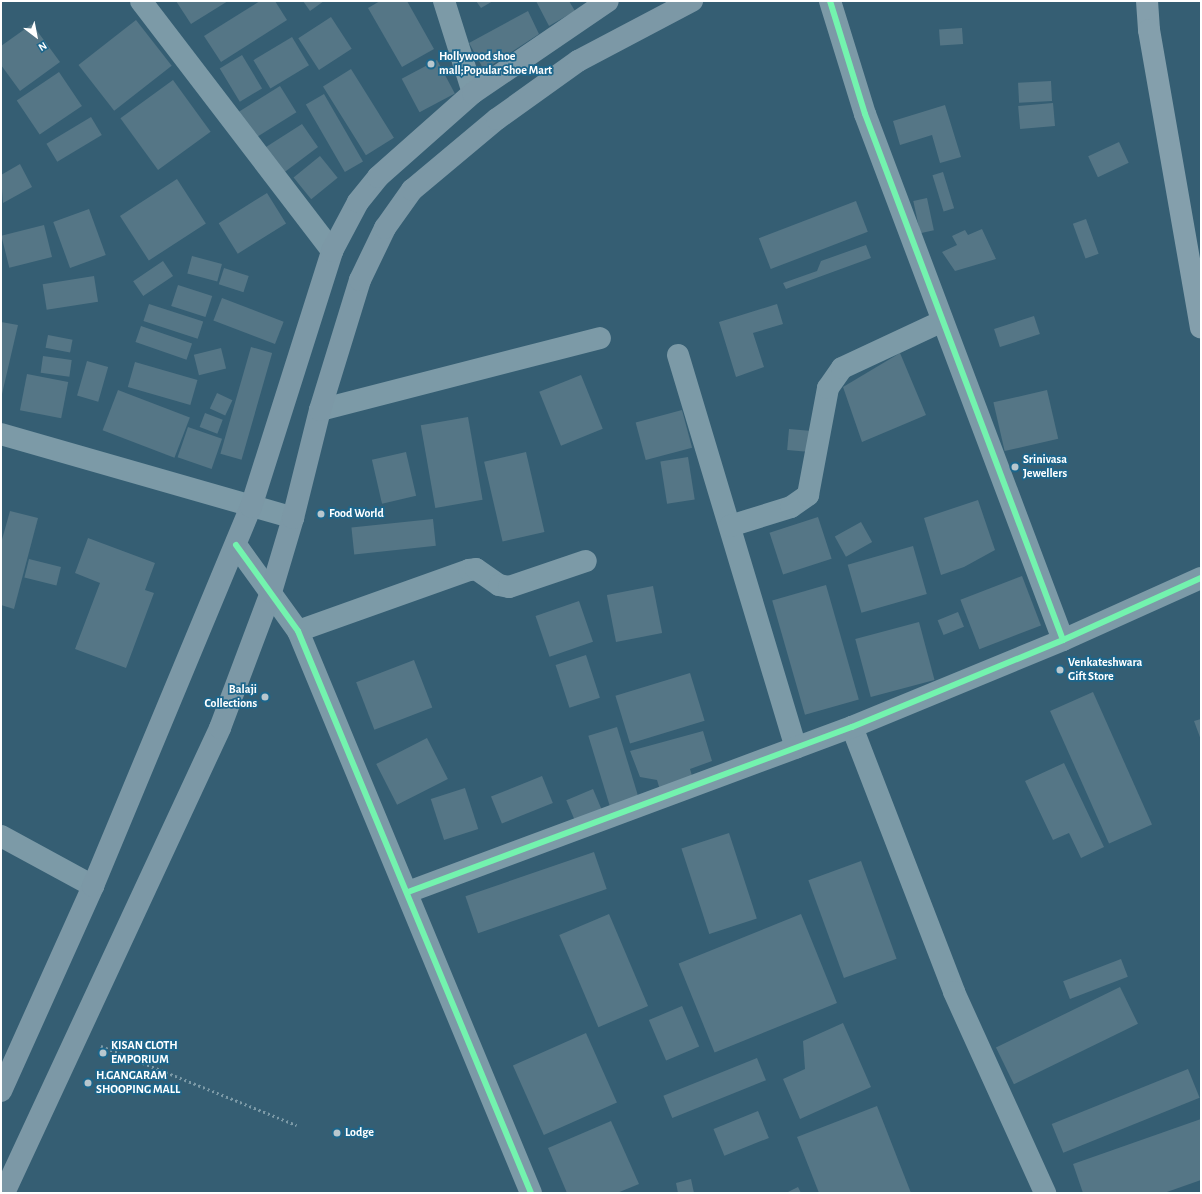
<!DOCTYPE html>
<style>
body{margin:0}
#map{position:relative;width:1202px;height:1194px;overflow:hidden;background:#355e73;font-family:"Alegreya Sans",sans-serif}
div>[style]{position:absolute}
.building>*{inset:0;background:#557686;transform-origin:0 0}
.path>*{height:2.5px;margin-top:-1.25px;transform-origin:0;background:repeating-linear-gradient(90deg,#7c9aa7 0 2px,transparent 0 5px)}
.minor>*{height:22px;margin:-11px;padding:0 11px;transform-origin:11px;border-radius:11px;background:#7c9aa7}
.tertiary>*{height:22px;margin:-11px;padding:0 11px;transform-origin:11px;border-radius:11px;background:#7c9aa7}
.secondary>*{height:22px;margin:-11px;padding:0 11px;transform-origin:11px;border-radius:11px;background:#849fac}
.trunk>*{height:22px;margin:-11px;padding:0 11px;transform-origin:11px;border-radius:11px;background:#7c98a6}
.cycleway>*{height:6px;margin:-3px;padding:0 3px;transform-origin:3px;border-radius:3px;background:#73f3ae}
.dots>*{width:11px;height:11px;translate:-50% -50%;box-sizing:border-box;border:2px solid #1c668c;border-radius:50%}
span{translate:-50% -50%;white-space:nowrap;text-align:center;line-height:1.15;-webkit-text-stroke:3.5px #1c668c;paint-order:stroke}
.poi-label{font-size:12px;color:#fff;font-weight:700}
.left{translate:0 -50%;text-align:left}
.right{translate:-100% -50%;text-align:right}
.frame{position:absolute;inset:0;border:2px solid #fff;pointer-events:none}
.north{position:absolute;left:16px;top:16px;width:40px;height:40px;-webkit-text-stroke:3px #1c668c;paint-order:stroke;rotate:148deg;font-size:11px;font-weight:700;line-height:16px;text-align:center;color:#fff}
.north::after{content:'';display:block;margin:auto;width:14px;height:18px;background:#fff;clip-path:polygon(50% 0,100% 100%,50% 72%,0 100%)}
</style>
<div id="map">
<div class="building">
<i style="clip-path:polygon(176px 1px,228px 1px,191px 24px)"></i>
<i style="clip-path:polygon(260px 1px,275px 1px,287px 20px,221px 62px,204px 36px)"></i>
<i style="clip-path:polygon(303px 1px,324px 1px,310px 11px)"></i>
<i style="clip-path:polygon(380px 1px,407px 1px,434px 49px,402px 67px,368px 8px)"></i>
<i style="clip-path:polygon(476px 1px,493px 1px,481px 8px)"></i>
<i style="clip-path:polygon(536px 1px,569px 1px,575px 11px,549px 26px)"></i>
<i style="clip-path:polygon(528px 11px,539px 34px,484px 70px,469px 43px)"></i>
<i style="left:331px;top:17px;width:38px;height:39px;rotate:57deg"></i>
<i style="left:136px;top:20px;width:58px;height:73px;rotate:52deg"></i>
<i style="clip-path:polygon(32px 24px,60px 62px,20px 91px,1px 65px,1px 46px)"></i>
<i style="left:962px;top:28px;width:16px;height:23px;rotate:86deg"></i>
<i style="left:292px;top:37px;width:33px;height:45px;rotate:59deg"></i>
<i style="left:242px;top:55px;width:39px;height:26px;rotate:59deg"></i>
<i style="left:437px;top:60px;width:38px;height:40px;rotate:62deg"></i>
<i style="left:351px;top:69px;width:81px;height:33px;rotate:58deg"></i>
<i style="left:59px;top:72px;width:41px;height:51px;rotate:56deg"></i>
<i style="left:173px;top:80px;width:64px;height:65px;rotate:54deg"></i>
<i style="left:1051px;top:81px;width:20px;height:33px;rotate:87deg"></i>
<i style="left:280px;top:86px;width:31px;height:49px;rotate:58deg"></i>
<i style="left:324px;top:94px;width:78px;height:21px;rotate:60deg"></i>
<i style="left:1053px;top:103px;width:23px;height:35px;rotate:85deg"></i>
<i style="clip-path:polygon(945px 105px,961px 157px,940px 163px,932px 135px,900px 145px,893px 121px)"></i>
<i style="left:91px;top:117px;width:21px;height:52px;rotate:59deg"></i>
<i style="clip-path:polygon(302px 124px,318px 147px,282px 174px,266px 147px)"></i>
<i style="left:1119px;top:142px;width:23px;height:34px;rotate:65deg"></i>
<i style="left:320px;top:156px;width:28px;height:34px;rotate:51deg"></i>
<i style="clip-path:polygon(20px 164px,32px 187px,3px 203px,1px 175px)"></i>
<i style="left:943px;top:172px;width:38px;height:11px;rotate:73deg"></i>
<i style="left:177px;top:179px;width:53px;height:68px;rotate:57deg"></i>
<i style="left:267px;top:193px;width:36px;height:57px;rotate:58deg"></i>
<i style="left:927px;top:198px;width:33px;height:14px;rotate:78deg"></i>
<i style="left:856px;top:201px;width:33px;height:104px;rotate:69deg"></i>
<i style="left:89px;top:209px;width:49px;height:38px;rotate:70deg"></i>
<i style="left:1086px;top:219px;width:37px;height:14px;rotate:70deg"></i>
<i style="left:44px;top:225px;width:33px;height:44px;rotate:76deg"></i>
<i style="clip-path:polygon(982px 229px,996px 259px,955px 271px,942px 252px,957px 245px,952px 236px,965px 230px,968px 235px)"></i>
<i style="clip-path:polygon(866px 245px,871px 258px,786px 289px,783px 283px,817px 271px,821px 261px)"></i>
<i style="left:192px;top:256px;width:31px;height:18px;rotate:15deg"></i>
<i style="left:163px;top:261px;width:18px;height:36px;rotate:56deg"></i>
<i style="left:224px;top:268px;width:26px;height:17px;rotate:18deg"></i>
<i style="left:94px;top:276px;width:26px;height:52px;rotate:81deg"></i>
<i style="left:178px;top:285px;width:36px;height:22px;rotate:18deg"></i>
<i style="left:222px;top:298px;width:66px;height:24px;rotate:21deg"></i>
<i style="left:149px;top:304px;width:57px;height:18px;rotate:18deg"></i>
<i style="clip-path:polygon(777px 304px,783px 324px,753px 333px,764px 367px,736px 377px,719px 322px)"></i>
<i style="left:1034px;top:316px;width:19px;height:42px;rotate:72deg"></i>
<i style="clip-path:polygon(1px 322px,18px 325px,2px 394px,1px 394px)"></i>
<i style="left:141px;top:326px;width:54px;height:17px;rotate:19deg"></i>
<i style="left:48px;top:335px;width:25px;height:13px;rotate:11deg"></i>
<i style="left:251px;top:347px;width:22px;height:111px;rotate:16deg"></i>
<i style="left:221px;top:348px;width:21px;height:28px;rotate:76deg"></i>
<i style="clip-path:polygon(900px 353px,926px 415px,862px 442px,843px 387px)"></i>
<i style="left:43px;top:356px;width:29px;height:17px;rotate:8deg"></i>
<i style="left:87px;top:361px;width:22px;height:36px;rotate:16deg"></i>
<i style="left:135px;top:362px;width:65px;height:26px;rotate:16deg"></i>
<i style="left:27px;top:374px;width:42px;height:37px;rotate:11deg"></i>
<i style="left:581px;top:375px;width:58px;height:45px;rotate:68deg"></i>
<i style="left:118px;top:390px;width:77px;height:43px;rotate:21deg"></i>
<i style="left:1047px;top:390px;width:50px;height:55px;rotate:77deg"></i>
<i style="left:217px;top:393px;width:17px;height:17px;rotate:25deg"></i>
<i style="left:682px;top:410px;width:39px;height:48px;rotate:75deg"></i>
<i style="left:205px;top:413px;width:19px;height:15px;rotate:21deg"></i>
<i style="left:468px;top:417px;width:84px;height:48px;rotate:80deg"></i>
<i style="left:188px;top:427px;width:36px;height:32px;rotate:19deg"></i>
<i style="left:789px;top:429px;width:23px;height:21px;rotate:5deg"></i>
<i style="left:406px;top:452px;width:45px;height:35px;rotate:77deg"></i>
<i style="left:526px;top:452px;width:82px;height:43px;rotate:77deg"></i>
<i style="left:688px;top:457px;width:43px;height:28px;rotate:81deg"></i>
<i style="clip-path:polygon(978px 500px,995px 550px,964px 567px,941px 575px,924px 518px)"></i>
<i style="clip-path:polygon(10px 511px,38px 518px,14px 609px,1px 605px,1px 543px)"></i>
<i style="left:818px;top:517px;width:44px;height:51px;rotate:72deg"></i>
<i style="left:433px;top:519px;width:27px;height:82px;rotate:84deg"></i>
<i style="left:861px;top:522px;width:23px;height:30px;rotate:61deg"></i>
<i style="clip-path:polygon(88px 538px,155px 563px,145px 590px,154px 593px,126px 668px,75px 649px,100px 583px,75px 573px)"></i>
<i style="left:913px;top:546px;width:50px;height:68px;rotate:74deg"></i>
<i style="left:29px;top:559px;width:33px;height:19px;rotate:14deg"></i>
<i style="left:1022px;top:576px;width:53px;height:66px;rotate:69deg"></i>
<i style="left:826px;top:585px;width:119px;height:56px;rotate:74deg"></i>
<i style="left:653px;top:586px;width:48px;height:47px;rotate:79deg"></i>
<i style="left:579px;top:601px;width:43px;height:46px;rotate:71deg"></i>
<i style="left:958px;top:612px;width:16px;height:22px;rotate:68deg"></i>
<i style="left:919px;top:622px;width:60px;height:66px;rotate:75deg"></i>
<i style="left:586px;top:655px;width:45px;height:32px;rotate:72deg"></i>
<i style="left:414px;top:660px;width:51px;height:62px;rotate:69deg"></i>
<i style="left:690px;top:673px;width:50px;height:78px;rotate:73deg"></i>
<i style="left:1093px;top:692px;width:145px;height:47px;rotate:66deg"></i>
<i style="clip-path:polygon(1201px 719px,1201px 740px,1194px 721px)"></i>
<i style="left:617px;top:727px;width:75px;height:30px;rotate:73deg"></i>
<i style="clip-path:polygon(703px 731px,712px 761px,690px 769px,693px 779px,660px 790px,657px 780px,640px 777px,630px 751px)"></i>
<i style="left:427px;top:738px;width:46px;height:57px;rotate:63deg"></i>
<i style="clip-path:polygon(1064px 763px,1104px 847px,1081px 858px,1069px 833px,1053px 840px,1025px 781px)"></i>
<i style="left:542px;top:776px;width:29px;height:55px;rotate:68deg"></i>
<i style="left:465px;top:788px;width:43px;height:36px;rotate:72deg"></i>
<i style="left:593px;top:789px;width:23px;height:29px;rotate:67deg"></i>
<i style="left:729px;top:833px;width:90px;height:50px;rotate:72deg"></i>
<i style="left:594px;top:852px;width:39px;height:136px;rotate:71deg"></i>
<i style="left:861px;top:861px;width:104px;height:56px;rotate:70deg"></i>
<i style="left:609px;top:914px;width:100px;height:54px;rotate:67deg"></i>
<i style="left:801px;top:914px;width:96px;height:132px;rotate:68deg"></i>
<i style="left:1121px;top:959px;width:19px;height:62px;rotate:69deg"></i>
<i style="left:1120px;top:987px;width:41px;height:138px;rotate:64deg"></i>
<i style="left:682px;top:1006px;width:44px;height:36px;rotate:67deg"></i>
<i style="clip-path:polygon(843px 1023px,871px 1087px,800px 1119px,783px 1079px,805px 1069px,803px 1041px)"></i>
<i style="left:586px;top:1033px;width:76px;height:80px;rotate:66deg"></i>
<i style="left:757px;top:1058px;width:24px;height:101px;rotate:68deg"></i>
<i style="left:1188px;top:1069px;width:31px;height:147px;rotate:68deg"></i>
<i style="clip-path:polygon(877px 1106px,911px 1193px,819px 1193px,797px 1137px)"></i>
<i style="left:758px;top:1111px;width:29px;height:48px;rotate:68deg"></i>
<i style="clip-path:polygon(1201px 1119px,1201px 1180px,1164px 1193px,1083px 1193px,1073px 1164px)"></i>
<i style="clip-path:polygon(611px 1121px,639px 1184px,617px 1193px,567px 1193px,548px 1148px)"></i>
<i style="clip-path:polygon(691px 1179px,694px 1193px,678px 1193px,676px 1183px)"></i>
<i style="clip-path:polygon(798px 1187px,801px 1193px,786px 1193px)"></i>
</div>
<div class="path">
<i style="left:101px;top:1046px;width:211px;rotate:22deg"></i>
</div>
<div class="minor">
<i style="left:141px;top:1px;width:315px;rotate:52.6deg"></i>
<i style="left:444px;top:1px;width:96px;rotate:72.5deg"></i>
<i style="left:830px;top:1px;width:118px;rotate:72.8deg"></i>
<i style="left:865px;top:114px;width:562px;rotate:69.37deg"></i>
<i style="left:678px;top:355px;width:410px;rotate:73.3deg"></i>
<i style="left:320px;top:410px;width:289px;rotate:-14.4deg"></i>
<i style="left:730px;top:526px;width:64px;rotate:-17.3deg"></i>
<i style="left:791px;top:507px;width:21px;rotate:-35deg"></i>
<i style="left:808px;top:495px;width:109px;rotate:-79.4deg"></i>
<i style="left:828px;top:388px;width:24px;rotate:-55deg"></i>
<i style="left:842px;top:368px;width:111px;rotate:-25deg"></i>
<i style="left:236px;top:545px;width:106px;rotate:54.2deg"></i>
<i style="left:298px;top:631px;width:608px;rotate:67.48deg"></i>
<i style="left:298px;top:631px;width:182px;rotate:-19.6deg"></i>
<i style="left:469px;top:570px;width:7px;rotate:-8deg"></i>
<i style="left:476px;top:569px;width:28px;rotate:35deg"></i>
<i style="left:499px;top:585px;width:10px;rotate:11deg"></i>
<i style="left:509px;top:587px;width:81px;rotate:-18.7deg"></i>
<i style="left:852px;top:727px;width:284px;rotate:68.9deg"></i>
<i style="left:954px;top:992px;width:221px;rotate:65.6deg"></i>
<i style="left:1px;top:836px;width:105px;rotate:28.5deg"></i>
<i style="left:408px;top:892px;width:474px;rotate:-20.4deg"></i>
<i style="left:852px;top:727px;width:228px;rotate:-22.4deg"></i>
<i style="left:1063px;top:640px;width:151px;rotate:-24.2deg"></i>
</div>
<div class="tertiary">
<i style="left:1px;top:434px;width:304px;rotate:16deg"></i>
</div>
<div class="secondary">
<i style="left:1147px;top:1px;width:29px;rotate:86deg"></i>
<i style="left:1149px;top:30px;width:302px;rotate:80.1deg"></i>
</div>
<div class="trunk">
<i style="left:1px;top:1091px;width:225px;rotate:-65.8deg"></i>
<i style="left:93px;top:886px;width:411px;rotate:-67.4deg"></i>
<i style="left:251px;top:507px;width:269px;rotate:-72.4deg"></i>
<i style="left:332px;top:251px;width:55px;rotate:-62deg"></i>
<i style="left:358px;top:202px;width:32px;rotate:-51deg"></i>
<i style="left:378px;top:177px;width:127px;rotate:-41.5deg"></i>
<i style="left:473px;top:93px;width:163px;rotate:-34.3deg"></i>
<i style="left:4px;top:1193px;width:513px;rotate:-65.08deg"></i>
<i style="left:220px;top:728px;width:145px;rotate:-69.4deg"></i>
<i style="left:271px;top:592px;width:77px;rotate:-73.4deg"></i>
<i style="left:293px;top:518px;width:111px;rotate:-76deg"></i>
<i style="left:320px;top:410px;width:136px;rotate:-72.9deg"></i>
<i style="left:360px;top:280px;width:58px;rotate:-64.3deg"></i>
<i style="left:385px;top:228px;width:47px;rotate:-54.6deg"></i>
<i style="left:412px;top:190px;width:111px;rotate:-39.9deg"></i>
<i style="left:497px;top:119px;width:100px;rotate:-35.6deg"></i>
<i style="left:578px;top:61px;width:129px;rotate:-27.8deg"></i>
</div>
<div class="cycleway">
<i style="left:830px;top:1px;width:118px;rotate:72.8deg"></i>
<i style="left:865px;top:114px;width:562px;rotate:69.37deg"></i>
<i style="left:236px;top:545px;width:106px;rotate:54.2deg"></i>
<i style="left:298px;top:631px;width:608px;rotate:67.48deg"></i>
<i style="left:408px;top:892px;width:474px;rotate:-20.4deg"></i>
<i style="left:852px;top:727px;width:228px;rotate:-22.4deg"></i>
<i style="left:1063px;top:640px;width:151px;rotate:-24.2deg"></i>
</div>
<div class="dots">
<i style="left:431px;top:64px;background:#b8c7ce"></i>
<i style="left:1015px;top:467px;background:#b8c7ce"></i>
<i style="left:321px;top:514px;background:#b8c7ce"></i>
<i style="left:1060px;top:670px;background:#b8c7ce"></i>
<i style="left:265px;top:697px;background:#b8c7ce"></i>
<i style="left:103px;top:1053px;background:#b8c7ce"></i>
<i style="left:88px;top:1083px;background:#b8c7ce"></i>
<i style="left:337px;top:1133px;background:#b8c7ce"></i>
</div>
<div class="poi-label">
<span class="left" style="left:439px;top:64px">Hollywood shoe<br>mall;Popular Shoe Mart</span>
<span class="left" style="left:1023px;top:467px">Srinivasa<br>Jewellers</span>
<span class="left" style="left:329px;top:514px">Food World</span>
<span class="left" style="left:1068px;top:670px">Venkateshwara<br>Gift Store</span>
<span class="right" style="left:257px;top:697px">Balaji<br>Collections</span>
<span class="left" style="left:111px;top:1053px">KISAN CLOTH<br>EMPORIUM</span>
<span class="left" style="left:96px;top:1083px">H.GANGARAM<br>SHOOPING MALL</span>
<span class="left" style="left:345px;top:1133px">Lodge</span>
</div>
<div class="frame"></div>
<div class="north">N</div>
</div>
